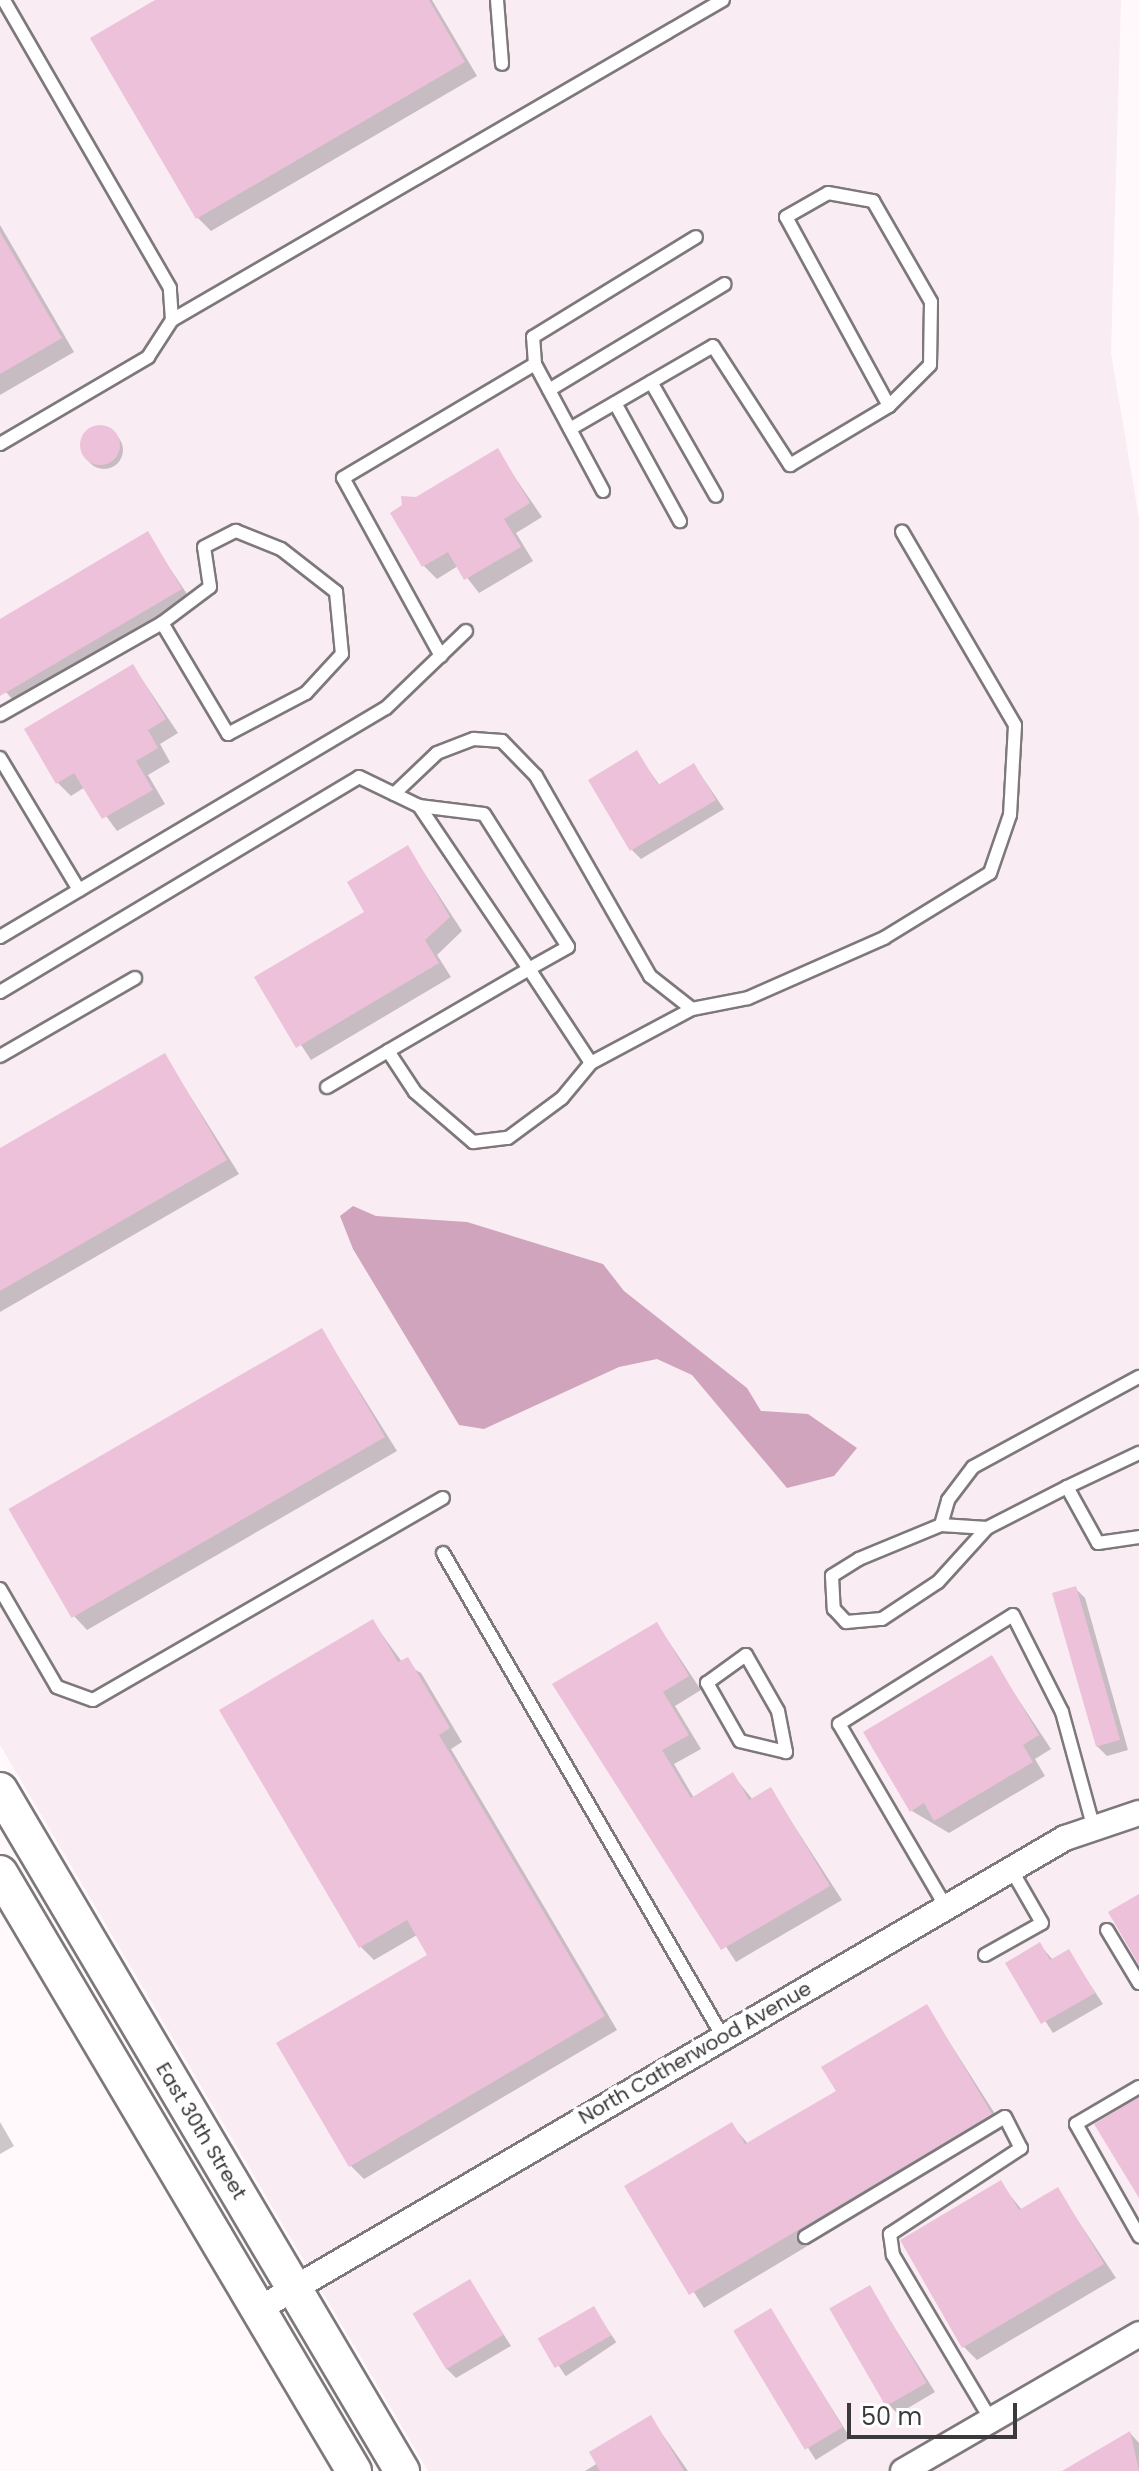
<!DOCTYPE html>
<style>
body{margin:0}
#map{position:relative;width:1139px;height:2471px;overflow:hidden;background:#fff9fc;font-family:Poppins,sans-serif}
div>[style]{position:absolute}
.built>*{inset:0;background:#f9ecf3}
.water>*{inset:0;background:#d0a4bd}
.shadow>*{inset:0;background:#0003;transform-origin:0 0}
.round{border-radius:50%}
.building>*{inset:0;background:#eec1db;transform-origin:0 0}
.roads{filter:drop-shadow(2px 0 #7d787b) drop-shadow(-2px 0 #7d787b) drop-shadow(0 2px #7d787b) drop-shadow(0 -2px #7d787b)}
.lane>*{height:12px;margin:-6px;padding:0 6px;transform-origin:6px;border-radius:6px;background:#fff}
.street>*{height:24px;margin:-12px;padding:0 12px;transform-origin:12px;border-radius:12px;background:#fff}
.secondary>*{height:34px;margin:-17px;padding:0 17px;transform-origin:17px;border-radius:17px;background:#fff}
span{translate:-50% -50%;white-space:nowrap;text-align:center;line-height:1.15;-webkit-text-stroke:8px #fff;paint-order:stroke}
.street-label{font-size:20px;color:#3b393a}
.scale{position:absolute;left:847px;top:2403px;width:170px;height:36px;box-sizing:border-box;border:4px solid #3b393a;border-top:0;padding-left:10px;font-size:24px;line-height:28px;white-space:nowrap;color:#3b393a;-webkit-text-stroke:6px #fff;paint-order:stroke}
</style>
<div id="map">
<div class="built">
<i style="clip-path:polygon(0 0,1121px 0,1111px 353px,1139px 518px,1139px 2471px,428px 2471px,0 1745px)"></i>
</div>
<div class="water">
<i style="clip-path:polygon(353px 1206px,376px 1216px,467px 1222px,603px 1264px,624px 1291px,747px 1388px,761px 1411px,808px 1414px,857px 1448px,834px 1476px,787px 1488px,692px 1375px,657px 1359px,619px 1367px,484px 1429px,459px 1425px,353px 1249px,340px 1216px)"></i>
</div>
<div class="shadow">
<i style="clip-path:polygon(159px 0,432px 0,477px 76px,211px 231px,198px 218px)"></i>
<i style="clip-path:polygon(0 225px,74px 352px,0 395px)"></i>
<i class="round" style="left:85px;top:431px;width:38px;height:38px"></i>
<i style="clip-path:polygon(497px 451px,542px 517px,516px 533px,533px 561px,479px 593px,458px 566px,437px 579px,424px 566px,416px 500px)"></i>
<i style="clip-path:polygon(147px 534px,193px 603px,18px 706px,0 685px,0 621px)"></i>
<i style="clip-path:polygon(133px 666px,178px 733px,160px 744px,170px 762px,148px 775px,165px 804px,117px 831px,85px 787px,71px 796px,57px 782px)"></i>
<i style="clip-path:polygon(637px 753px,660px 786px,694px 765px,724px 809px,641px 859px,632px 850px)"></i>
<i style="clip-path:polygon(408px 848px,462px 931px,437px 955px,451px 977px,311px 1060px,257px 978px,367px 912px)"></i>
<i style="clip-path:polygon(165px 1056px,239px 1174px,0 1312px,0 1151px)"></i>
<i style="clip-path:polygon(322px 1331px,397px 1451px,87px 1630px,74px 1616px)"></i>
<i style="clip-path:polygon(1075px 1588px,1085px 1598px,1128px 1750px,1107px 1756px,1097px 1746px)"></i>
<i style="clip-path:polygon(373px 1622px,402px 1662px,421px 1673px,462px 1742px,451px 1749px,617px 2030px,364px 2179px,351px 2166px,430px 1955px,417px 1935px,374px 1960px,361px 1947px,221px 1711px)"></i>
<i style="clip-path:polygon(657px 1624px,701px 1690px,675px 1706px,701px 1749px,674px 1764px,694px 1798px,733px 1775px,753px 1800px,771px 1790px,842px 1900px,736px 1962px,555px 1685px)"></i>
<i style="clip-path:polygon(991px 1658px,1051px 1749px,1035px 1759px,1045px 1776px,949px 1833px,912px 1811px)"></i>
<i style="clip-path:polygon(1040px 1945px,1053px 1960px,1068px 1951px,1103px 2004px,1053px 2033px,1008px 1963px)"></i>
<i style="clip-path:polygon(927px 2007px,1004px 2128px,704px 2308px,627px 2187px,731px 2124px,749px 2145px,838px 2092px)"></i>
<i style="clip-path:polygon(0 2122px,14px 2146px,0 2154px)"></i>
<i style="clip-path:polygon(1000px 2183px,1022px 2210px,1057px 2189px,1116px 2278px,977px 2360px,964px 2347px)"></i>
<i style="clip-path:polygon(470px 2281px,511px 2346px,456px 2378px,446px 2368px)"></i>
<i style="clip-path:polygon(869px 2287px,935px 2392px,898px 2414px,888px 2404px)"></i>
<i style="left:594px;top:2309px;width:40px;height:61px;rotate:56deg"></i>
<i style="left:771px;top:2311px;width:150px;height:41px;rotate:58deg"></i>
<i style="clip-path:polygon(651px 2418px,688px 2471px,585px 2471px,598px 2463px)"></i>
<i style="clip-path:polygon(1130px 2433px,1139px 2443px,1139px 2471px,1066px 2471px)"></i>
</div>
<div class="building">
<i style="clip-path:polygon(155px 0,429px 0,465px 62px,196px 219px,90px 38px)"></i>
<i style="clip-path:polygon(0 232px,62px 338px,0 374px)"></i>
<i class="round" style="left:80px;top:425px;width:40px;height:40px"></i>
<i style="clip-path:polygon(498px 448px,530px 503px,504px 519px,521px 547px,464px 580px,448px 552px,422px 567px,390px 513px,402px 505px,401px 496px,416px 497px)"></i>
<i style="clip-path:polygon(148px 531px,182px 589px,0 696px,0 619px)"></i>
<i style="clip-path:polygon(133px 664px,166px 719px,148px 730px,158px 748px,136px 761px,153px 790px,102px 819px,74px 773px,56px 784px,24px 729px)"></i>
<i style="clip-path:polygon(637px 750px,658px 785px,694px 763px,716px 800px,630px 851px,588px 780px)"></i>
<i style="clip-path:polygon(408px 845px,450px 917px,425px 940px,439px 963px,296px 1048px,254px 977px,364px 912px,347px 882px)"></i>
<i style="clip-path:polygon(165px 1053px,227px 1160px,0 1291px,0 1148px)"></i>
<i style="left:322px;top:1328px;width:126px;height:362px;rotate:60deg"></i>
<i style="left:1076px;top:1586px;width:160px;height:25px;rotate:74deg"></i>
<i style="clip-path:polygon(373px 1619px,398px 1662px,408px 1657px,450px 1728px,439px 1735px,605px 2016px,349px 2167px,276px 2043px,427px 1955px,407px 1920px,359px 1948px,219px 1710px)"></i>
<i style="clip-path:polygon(657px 1622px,689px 1676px,663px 1692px,689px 1735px,662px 1750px,691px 1798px,733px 1772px,749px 1800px,771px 1787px,830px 1886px,721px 1950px,552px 1684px)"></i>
<i style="clip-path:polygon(992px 1655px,1039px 1735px,1023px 1745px,1033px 1762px,934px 1821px,924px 1803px,910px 1812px,863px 1732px)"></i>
<i style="clip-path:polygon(1139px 1894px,1139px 1965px,1108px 1912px)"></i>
<i style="clip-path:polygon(1040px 1942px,1050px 1960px,1069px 1949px,1095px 1993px,1041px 2024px,1005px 1963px)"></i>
<i style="clip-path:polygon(927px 2004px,992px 2114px,689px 2295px,624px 2186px,732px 2122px,745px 2144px,836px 2091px,821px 2067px)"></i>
<i style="clip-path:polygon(1139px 2097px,1139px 2198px,1094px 2124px)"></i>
<i style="clip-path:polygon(1001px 2180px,1019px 2210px,1058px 2187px,1104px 2264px,962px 2348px,900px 2240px)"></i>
<i style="left:470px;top:2279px;width:65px;height:67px;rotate:59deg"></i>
<i style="left:870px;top:2285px;width:113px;height:47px;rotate:60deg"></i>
<i style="left:594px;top:2306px;width:34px;height:65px;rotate:60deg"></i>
<i style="left:771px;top:2308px;width:139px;height:44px;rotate:59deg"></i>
<i style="clip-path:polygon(651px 2415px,684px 2471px,600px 2471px,589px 2452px)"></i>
<i style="clip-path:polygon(1130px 2431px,1139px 2471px,1062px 2471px)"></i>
</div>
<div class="roads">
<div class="lane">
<i style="left:497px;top:0;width:64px;rotate:85.5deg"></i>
<i style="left:172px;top:320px;width:637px;rotate:-30.15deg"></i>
<i style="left:535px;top:364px;width:27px;rotate:-94deg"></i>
<i style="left:533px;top:337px;width:191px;rotate:-31.5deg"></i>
<i style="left:651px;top:382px;width:131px;rotate:60.3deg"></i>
<i style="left:549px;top:390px;width:205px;rotate:-31.1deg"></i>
<i style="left:615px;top:403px;width:135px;rotate:61.2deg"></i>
<i style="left:570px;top:429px;width:165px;rotate:-30.1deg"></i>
<i style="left:713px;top:346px;width:142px;rotate:57.1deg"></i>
<i style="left:790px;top:465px;width:115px;rotate:-30.8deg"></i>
<i style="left:889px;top:406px;width:215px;rotate:-118.6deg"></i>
<i style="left:786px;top:217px;width:48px;rotate:-29.7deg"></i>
<i style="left:828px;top:193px;width:46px;rotate:10.1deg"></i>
<i style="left:873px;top:201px;width:116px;rotate:60.1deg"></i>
<i style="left:931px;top:302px;width:63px;rotate:90.9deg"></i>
<i style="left:930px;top:365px;width:58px;rotate:135deg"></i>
<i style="left:0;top:444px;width:172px;rotate:-30.4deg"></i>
<i style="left:148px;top:357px;width:44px;rotate:-57deg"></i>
<i style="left:172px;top:320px;width:32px;rotate:-94deg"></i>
<i style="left:170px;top:288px;width:332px;rotate:-120deg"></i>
<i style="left:441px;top:656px;width:203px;rotate:-118.8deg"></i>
<i style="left:343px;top:478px;width:223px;rotate:-30.7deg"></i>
<i style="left:535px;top:364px;width:144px;rotate:61.8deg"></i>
<i style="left:0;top:715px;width:186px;rotate:-29.6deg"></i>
<i style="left:162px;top:623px;width:60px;rotate:-36.9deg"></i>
<i style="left:210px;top:587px;width:40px;rotate:-98.5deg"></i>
<i style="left:204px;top:547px;width:36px;rotate:-27deg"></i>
<i style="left:236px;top:531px;width:48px;rotate:21.8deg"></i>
<i style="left:281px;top:549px;width:70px;rotate:38deg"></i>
<i style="left:336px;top:592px;width:62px;rotate:84.5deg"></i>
<i style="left:342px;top:654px;width:53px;rotate:132.7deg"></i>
<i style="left:306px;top:693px;width:88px;rotate:152.3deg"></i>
<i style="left:228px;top:734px;width:129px;rotate:-120.7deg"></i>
<i style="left:0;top:758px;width:154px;rotate:59.1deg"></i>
<i style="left:394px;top:794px;width:59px;rotate:-43.6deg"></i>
<i style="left:437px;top:753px;width:40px;rotate:-21deg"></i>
<i style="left:474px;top:739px;width:28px;rotate:4deg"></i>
<i style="left:502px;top:741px;width:49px;rotate:45.8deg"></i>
<i style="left:536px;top:776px;width:230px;rotate:60.3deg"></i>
<i style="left:650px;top:976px;width:53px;rotate:38.2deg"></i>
<i style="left:692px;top:1009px;width:115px;rotate:151.9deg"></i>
<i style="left:0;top:937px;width:449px;rotate:-30.7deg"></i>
<i style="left:386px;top:708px;width:111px;rotate:-43.9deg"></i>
<i style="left:0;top:992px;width:418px;rotate:-30.9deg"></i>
<i style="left:359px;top:777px;width:67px;rotate:25.8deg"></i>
<i style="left:419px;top:806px;width:65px;rotate:7deg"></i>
<i style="left:484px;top:814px;width:157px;rotate:57.7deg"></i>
<i style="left:568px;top:947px;width:45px;rotate:150.6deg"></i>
<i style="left:529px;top:969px;width:163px;rotate:149.8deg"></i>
<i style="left:388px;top:1051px;width:49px;rotate:56.6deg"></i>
<i style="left:415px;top:1092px;width:77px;rotate:40.8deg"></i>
<i style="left:473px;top:1142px;width:35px;rotate:-7deg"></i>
<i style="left:508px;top:1138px;width:67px;rotate:-36.5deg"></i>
<i style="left:562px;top:1098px;width:45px;rotate:-50.4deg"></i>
<i style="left:591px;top:1063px;width:113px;rotate:-123.4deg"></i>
<i style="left:529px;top:969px;width:197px;rotate:-124deg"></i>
<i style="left:692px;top:1009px;width:57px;rotate:-11.1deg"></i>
<i style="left:748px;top:998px;width:149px;rotate:-23.8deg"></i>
<i style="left:884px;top:938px;width:124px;rotate:-31.5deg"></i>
<i style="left:990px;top:873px;width:61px;rotate:-71deg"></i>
<i style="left:1010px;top:815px;width:90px;rotate:-86.8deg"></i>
<i style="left:1015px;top:725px;width:224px;rotate:-120.3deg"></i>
<i style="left:0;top:1056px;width:156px;rotate:-30deg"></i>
<i style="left:327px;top:1087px;width:71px;rotate:-30.5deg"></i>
<i style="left:1067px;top:1487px;width:80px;rotate:-25.3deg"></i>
<i style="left:941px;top:1525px;width:26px;rotate:-74deg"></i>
<i style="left:948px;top:1500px;width:41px;rotate:-52.9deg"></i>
<i style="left:973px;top:1467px;width:189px;rotate:-28.5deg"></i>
<i style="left:987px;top:1528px;width:46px;rotate:-176.3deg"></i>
<i style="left:941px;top:1525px;width:89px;rotate:157.5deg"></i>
<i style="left:859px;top:1559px;width:32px;rotate:148deg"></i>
<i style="left:832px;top:1576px;width:33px;rotate:87deg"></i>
<i style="left:834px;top:1609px;width:18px;rotate:47deg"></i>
<i style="left:846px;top:1622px;width:36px;rotate:-5deg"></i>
<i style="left:882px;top:1619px;width:67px;rotate:-33.5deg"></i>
<i style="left:938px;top:1582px;width:73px;rotate:-47.8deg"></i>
<i style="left:987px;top:1528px;width:90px;rotate:-27.1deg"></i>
<i style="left:1067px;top:1487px;width:64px;rotate:61deg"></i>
<i style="left:1098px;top:1543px;width:41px;rotate:-8.3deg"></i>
<i style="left:443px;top:1553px;width:559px;rotate:59.95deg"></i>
<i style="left:0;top:1589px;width:113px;rotate:59.8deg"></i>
<i style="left:57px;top:1687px;width:38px;rotate:20deg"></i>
<i style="left:93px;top:1700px;width:404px;rotate:-30deg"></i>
<i style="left:746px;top:1655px;width:64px;rotate:60.3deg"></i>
<i style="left:778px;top:1711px;width:42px;rotate:79deg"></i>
<i style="left:786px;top:1752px;width:47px;rotate:-166.6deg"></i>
<i style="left:740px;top:1741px;width:67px;rotate:-119.6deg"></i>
<i style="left:707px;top:1683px;width:48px;rotate:-35.7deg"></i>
<i style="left:946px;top:1907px;width:212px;rotate:-120.3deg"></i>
<i style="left:839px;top:1724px;width:205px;rotate:-32.1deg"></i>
<i style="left:1013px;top:1615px;width:109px;rotate:63.2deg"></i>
<i style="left:1062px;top:1712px;width:117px;rotate:74.7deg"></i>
<i style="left:1107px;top:1930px;width:62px;rotate:58.9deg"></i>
<i style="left:985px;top:1955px;width:65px;rotate:-29.3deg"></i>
<i style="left:1042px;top:1923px;width:62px;rotate:-119.9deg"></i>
<i style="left:1139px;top:2087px;width:73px;rotate:149.6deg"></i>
<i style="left:1076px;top:2124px;width:129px;rotate:60.6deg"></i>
<i style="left:805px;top:2237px;width:233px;rotate:-31deg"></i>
<i style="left:1005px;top:2117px;width:35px;rotate:63deg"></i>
<i style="left:1021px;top:2148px;width:157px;rotate:146.7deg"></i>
<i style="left:890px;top:2234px;width:21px;rotate:82deg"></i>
<i style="left:893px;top:2255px;width:192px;rotate:59.3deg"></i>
</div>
<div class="street">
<i style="left:259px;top:2309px;width:934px;rotate:-30.3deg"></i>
<i style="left:1065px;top:1838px;width:78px;rotate:-18.7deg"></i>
<i style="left:903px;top:2471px;width:273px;rotate:-30.1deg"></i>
</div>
<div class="secondary">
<i style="left:0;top:1790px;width:791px;rotate:59.45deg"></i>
<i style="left:0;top:1873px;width:695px;rotate:59.38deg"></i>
</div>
</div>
<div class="street-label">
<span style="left:695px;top:2053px;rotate:-30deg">North Catherwood Avenue</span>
<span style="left:201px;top:2131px;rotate:59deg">East 30th Street</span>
</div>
<div class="scale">50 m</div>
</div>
